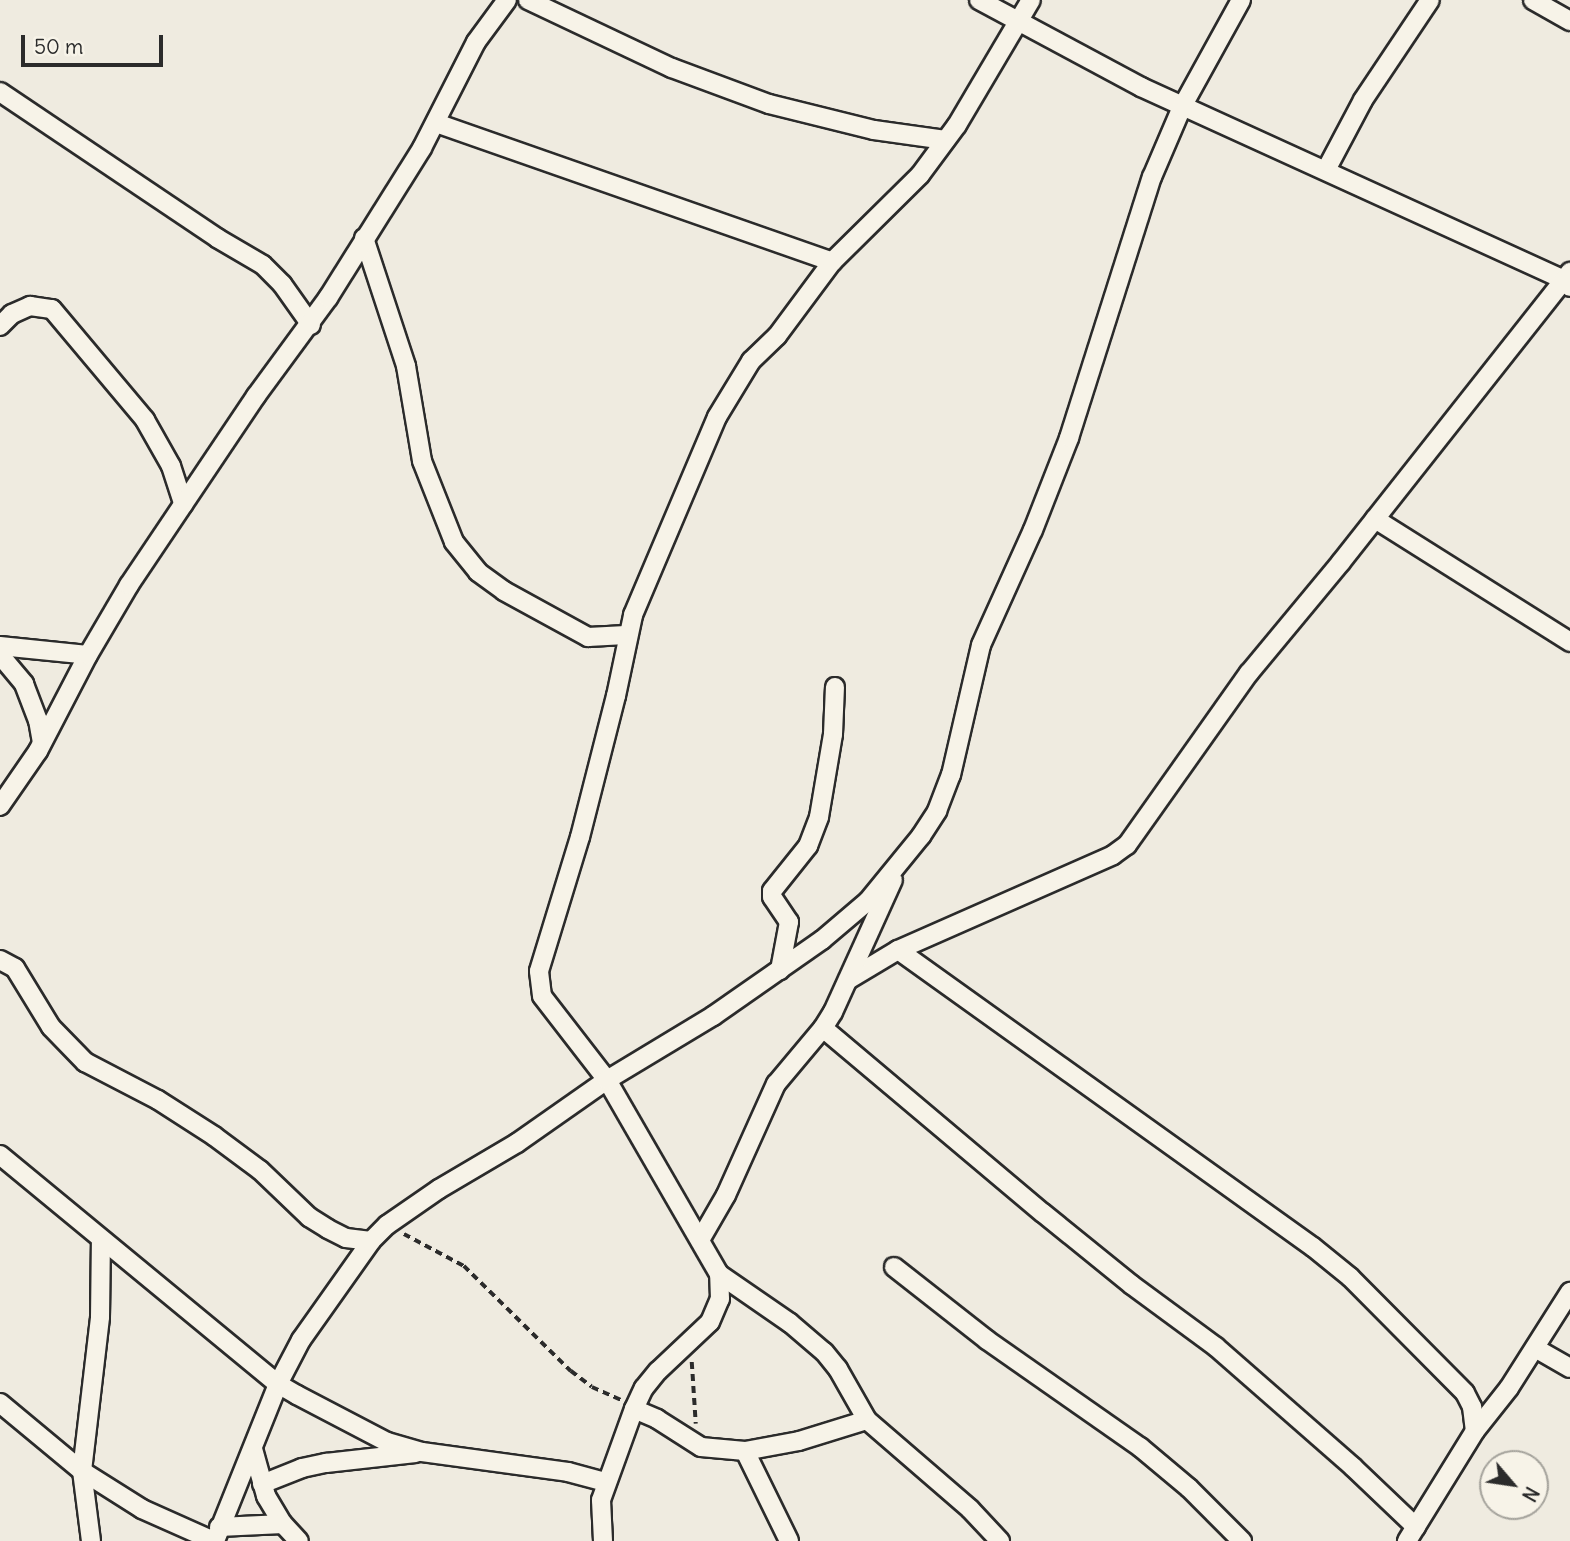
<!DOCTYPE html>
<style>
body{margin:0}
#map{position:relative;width:1570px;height:1541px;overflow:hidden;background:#efebe0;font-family:Delius,sans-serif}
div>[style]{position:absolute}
.path>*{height:3.5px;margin-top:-1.75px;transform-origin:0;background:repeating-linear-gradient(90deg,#2b2b2b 0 7px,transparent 0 12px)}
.roads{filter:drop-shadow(2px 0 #2b2b2b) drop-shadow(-2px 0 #2b2b2b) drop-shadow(0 2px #2b2b2b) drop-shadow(0 -2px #2b2b2b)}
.street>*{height:18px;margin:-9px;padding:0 9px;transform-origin:9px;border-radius:9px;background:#f7f3e8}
span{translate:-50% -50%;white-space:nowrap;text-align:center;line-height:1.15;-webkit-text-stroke:7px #f7f3e8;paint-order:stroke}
.north{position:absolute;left:1479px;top:1450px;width:70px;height:70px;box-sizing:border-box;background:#f7f3e8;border:2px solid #a5a39c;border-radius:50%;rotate:119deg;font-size:19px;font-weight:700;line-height:28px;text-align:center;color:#2b2b2b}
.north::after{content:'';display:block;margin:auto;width:24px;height:32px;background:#2b2b2b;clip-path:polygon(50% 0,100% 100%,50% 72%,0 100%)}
.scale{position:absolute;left:21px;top:35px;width:142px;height:32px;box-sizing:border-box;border:4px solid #2b2b2b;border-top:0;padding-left:9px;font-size:21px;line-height:24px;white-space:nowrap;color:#2b2b2b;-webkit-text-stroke:5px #f7f3e8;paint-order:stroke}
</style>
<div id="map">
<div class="path">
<i style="left:404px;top:1234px;width:68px;rotate:28.1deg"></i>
<i style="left:464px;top:1266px;width:150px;rotate:44.5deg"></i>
<i style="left:571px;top:1371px;width:26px;rotate:37deg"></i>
<i style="left:592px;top:1387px;width:32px;rotate:24deg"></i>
<i style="left:692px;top:1362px;width:62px;rotate:86.3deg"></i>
</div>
<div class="roads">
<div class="street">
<i style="left:528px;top:0;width:159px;rotate:25.3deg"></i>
<i style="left:672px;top:68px;width:103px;rotate:20.4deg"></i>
<i style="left:769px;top:104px;width:108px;rotate:13.9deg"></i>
<i style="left:874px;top:130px;width:72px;rotate:8deg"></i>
<i style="left:979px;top:0;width:184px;rotate:28.2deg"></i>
<i style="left:1141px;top:87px;width:465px;rotate:24.5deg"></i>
<i style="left:1564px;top:280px;width:9px;rotate:49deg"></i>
<i style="left:1533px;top:0;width:43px;rotate:29.6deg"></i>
<i style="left:0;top:92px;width:262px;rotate:33.9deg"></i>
<i style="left:217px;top:238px;width:53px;rotate:30.4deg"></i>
<i style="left:263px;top:265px;width:27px;rotate:45deg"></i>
<i style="left:282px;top:284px;width:50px;rotate:54.7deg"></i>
<i style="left:436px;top:123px;width:420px;rotate:19.3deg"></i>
<i style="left:1326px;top:170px;width:79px;rotate:-62.1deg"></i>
<i style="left:1363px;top:100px;width:120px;rotate:-56.2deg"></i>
<i style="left:364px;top:238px;width:135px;rotate:71.8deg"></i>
<i style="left:406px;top:366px;width:96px;rotate:80.4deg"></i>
<i style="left:422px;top:461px;width:87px;rotate:68.4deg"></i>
<i style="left:454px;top:542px;width:38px;rotate:51deg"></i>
<i style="left:478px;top:572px;width:32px;rotate:36deg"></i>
<i style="left:504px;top:591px;width:96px;rotate:28.7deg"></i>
<i style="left:588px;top:637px;width:38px;rotate:-3deg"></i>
<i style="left:0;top:326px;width:17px;rotate:-45deg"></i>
<i style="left:12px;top:314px;width:20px;rotate:-24deg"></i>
<i style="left:30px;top:306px;width:22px;rotate:8deg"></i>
<i style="left:52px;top:309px;width:145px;rotate:50deg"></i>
<i style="left:145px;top:420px;width:53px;rotate:60.5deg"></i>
<i style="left:171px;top:466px;width:40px;rotate:72deg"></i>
<i style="left:1375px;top:519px;width:231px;rotate:32.2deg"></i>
<i style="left:0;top:646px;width:88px;rotate:5.8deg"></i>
<i style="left:0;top:655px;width:38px;rotate:50deg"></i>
<i style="left:24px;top:684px;width:39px;rotate:69deg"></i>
<i style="left:38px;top:720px;width:22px;rotate:80deg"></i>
<i style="left:0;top:806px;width:67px;rotate:-55.4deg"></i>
<i style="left:38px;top:751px;width:108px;rotate:-62.5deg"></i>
<i style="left:88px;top:655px;width:81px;rotate:-59.6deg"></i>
<i style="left:129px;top:585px;width:228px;rotate:-56.1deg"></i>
<i style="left:256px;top:396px;width:122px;rotate:-53.7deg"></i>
<i style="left:328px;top:298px;width:177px;rotate:-57.9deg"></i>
<i style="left:422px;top:148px;width:119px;rotate:-63deg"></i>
<i style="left:476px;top:42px;width:52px;rotate:-53.6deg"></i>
<i style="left:898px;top:950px;width:510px;rotate:35.59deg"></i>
<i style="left:1313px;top:1247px;width:48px;rotate:39deg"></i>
<i style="left:1350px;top:1277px;width:163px;rotate:45.2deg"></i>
<i style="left:1465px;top:1393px;width:16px;rotate:63deg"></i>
<i style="left:1472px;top:1407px;width:24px;rotate:83deg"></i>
<i style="left:0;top:960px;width:17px;rotate:28deg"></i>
<i style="left:15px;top:968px;width:69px;rotate:58.6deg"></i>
<i style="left:51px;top:1027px;width:49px;rotate:45.8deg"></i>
<i style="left:85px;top:1062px;width:82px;rotate:27.5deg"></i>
<i style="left:158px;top:1100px;width:67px;rotate:32.7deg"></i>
<i style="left:214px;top:1136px;width:57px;rotate:36.5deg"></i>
<i style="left:260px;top:1170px;width:68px;rotate:43.8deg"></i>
<i style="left:309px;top:1217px;width:22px;rotate:32deg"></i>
<i style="left:328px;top:1229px;width:20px;rotate:27deg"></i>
<i style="left:346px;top:1238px;width:25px;rotate:7deg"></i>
<i style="left:780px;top:970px;width:49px;rotate:-79.4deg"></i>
<i style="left:789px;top:922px;width:30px;rotate:-124deg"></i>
<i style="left:772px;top:897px;width:6px;rotate:-90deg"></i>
<i style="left:772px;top:891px;width:58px;rotate:-51.3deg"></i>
<i style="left:808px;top:846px;width:31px;rotate:-69deg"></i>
<i style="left:819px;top:817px;width:84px;rotate:-80.4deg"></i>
<i style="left:833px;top:734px;width:47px;rotate:-87.6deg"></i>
<i style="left:848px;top:980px;width:58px;rotate:-31deg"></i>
<i style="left:898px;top:950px;width:235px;rotate:-23.8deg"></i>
<i style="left:1113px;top:855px;width:17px;rotate:-36deg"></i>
<i style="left:1127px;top:845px;width:211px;rotate:-54.7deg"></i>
<i style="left:1249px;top:673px;width:144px;rotate:-50.3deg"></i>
<i style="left:1341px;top:562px;width:370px;rotate:-51.7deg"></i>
<i style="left:823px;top:1028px;width:287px;rotate:40.1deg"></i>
<i style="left:1043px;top:1213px;width:114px;rotate:39deg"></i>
<i style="left:1132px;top:1285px;width:104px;rotate:36.4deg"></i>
<i style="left:1216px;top:1347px;width:182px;rotate:41.2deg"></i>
<i style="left:1353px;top:1467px;width:87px;rotate:43.6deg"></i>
<i style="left:0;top:1155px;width:360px;rotate:39.5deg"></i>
<i style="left:278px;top:1384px;width:22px;rotate:30deg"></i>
<i style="left:297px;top:1395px;width:102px;rotate:27.6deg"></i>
<i style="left:387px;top:1442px;width:36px;rotate:16deg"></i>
<i style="left:422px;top:1452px;width:147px;rotate:7.8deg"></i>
<i style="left:568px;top:1472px;width:39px;rotate:15deg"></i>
<i style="left:700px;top:1240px;width:52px;rotate:-60deg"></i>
<i style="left:726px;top:1195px;width:122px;rotate:-65.8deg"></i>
<i style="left:776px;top:1084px;width:73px;rotate:-50deg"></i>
<i style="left:823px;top:1028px;width:19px;rotate:-58deg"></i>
<i style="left:833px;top:1012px;width:145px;rotate:-65.6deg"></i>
<i style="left:894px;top:1267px;width:118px;rotate:38.1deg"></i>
<i style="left:987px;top:1340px;width:187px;rotate:35deg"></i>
<i style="left:1140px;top:1447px;width:64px;rotate:39.9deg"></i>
<i style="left:1189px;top:1488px;width:75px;rotate:45deg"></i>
<i style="left:1535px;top:1348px;width:40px;rotate:29.7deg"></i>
<i style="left:0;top:1403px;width:107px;rotate:39.7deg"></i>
<i style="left:82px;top:1471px;width:71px;rotate:32.3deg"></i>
<i style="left:142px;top:1509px;width:79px;rotate:24deg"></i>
<i style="left:634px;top:1409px;width:25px;rotate:23deg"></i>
<i style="left:657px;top:1419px;width:52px;rotate:32.5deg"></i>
<i style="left:701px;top:1447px;width:44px;rotate:5.2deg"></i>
<i style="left:745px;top:1451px;width:55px;rotate:-10.5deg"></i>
<i style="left:799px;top:1441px;width:71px;rotate:-17.2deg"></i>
<i style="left:867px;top:1420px;width:136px;rotate:40.8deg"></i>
<i style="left:970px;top:1509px;width:44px;rotate:46.8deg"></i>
<i style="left:867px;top:1420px;width:59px;rotate:-119.6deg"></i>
<i style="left:838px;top:1369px;width:22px;rotate:-129deg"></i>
<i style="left:824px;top:1352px;width:45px;rotate:-139.5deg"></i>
<i style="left:790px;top:1323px;width:86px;rotate:-145.4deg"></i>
<i style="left:719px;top:1274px;width:224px;rotate:-120deg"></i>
<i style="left:607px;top:1080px;width:106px;rotate:-127.7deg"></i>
<i style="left:542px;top:996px;width:25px;rotate:-97deg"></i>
<i style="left:539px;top:971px;width:140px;rotate:-73deg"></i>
<i style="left:580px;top:837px;width:146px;rotate:-75.7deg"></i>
<i style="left:616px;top:696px;width:83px;rotate:-78.1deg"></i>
<i style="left:633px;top:615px;width:215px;rotate:-67deg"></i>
<i style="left:717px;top:417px;width:66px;rotate:-58.7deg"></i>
<i style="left:751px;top:361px;width:36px;rotate:-44deg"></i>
<i style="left:777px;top:336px;width:92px;rotate:-53.4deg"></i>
<i style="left:832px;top:262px;width:124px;rotate:-44.7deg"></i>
<i style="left:920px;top:175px;width:62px;rotate:-53.5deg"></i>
<i style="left:957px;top:125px;width:145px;rotate:-59.4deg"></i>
<i style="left:253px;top:1449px;width:49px;rotate:74.5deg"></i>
<i style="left:266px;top:1496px;width:33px;rotate:59deg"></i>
<i style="left:283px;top:1524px;width:23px;rotate:47deg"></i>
<i style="left:745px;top:1451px;width:100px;rotate:63.9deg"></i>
<i style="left:262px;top:1484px;width:43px;rotate:-21.8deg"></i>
<i style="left:302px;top:1468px;width:25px;rotate:-12deg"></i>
<i style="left:326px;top:1463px;width:90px;rotate:-6.4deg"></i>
<i style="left:219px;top:1527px;width:64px;rotate:-2.7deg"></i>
<i style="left:91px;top:1541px;width:71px;rotate:-97.3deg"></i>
<i style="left:82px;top:1471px;width:155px;rotate:-83.3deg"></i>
<i style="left:100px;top:1317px;width:78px;rotate:-89.3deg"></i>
<i style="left:215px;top:1541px;width:169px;rotate:-68.1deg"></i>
<i style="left:278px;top:1384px;width:50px;rotate:-62.4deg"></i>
<i style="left:301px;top:1340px;width:121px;rotate:-54.7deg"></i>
<i style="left:371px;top:1241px;width:23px;rotate:-45deg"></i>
<i style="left:387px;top:1225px;width:63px;rotate:-34.7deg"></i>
<i style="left:439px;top:1189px;width:91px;rotate:-30.5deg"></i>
<i style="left:517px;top:1143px;width:110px;rotate:-35deg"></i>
<i style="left:607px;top:1080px;width:124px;rotate:-31.1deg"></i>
<i style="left:713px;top:1016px;width:133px;rotate:-34.9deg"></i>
<i style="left:822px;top:940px;width:60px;rotate:-40.3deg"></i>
<i style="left:868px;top:901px;width:84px;rotate:-50.8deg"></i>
<i style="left:921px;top:836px;width:30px;rotate:-57deg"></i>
<i style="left:937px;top:811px;width:39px;rotate:-69deg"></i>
<i style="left:951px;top:775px;width:133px;rotate:-77deg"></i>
<i style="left:981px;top:645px;width:126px;rotate:-65.7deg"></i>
<i style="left:1033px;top:530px;width:99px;rotate:-68.6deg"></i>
<i style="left:1069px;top:438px;width:274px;rotate:-72.4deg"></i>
<i style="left:1152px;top:177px;width:76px;rotate:-66.8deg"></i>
<i style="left:1182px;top:107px;width:122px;rotate:-61.1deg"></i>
<i style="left:603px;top:1541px;width:41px;rotate:-92.8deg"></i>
<i style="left:601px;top:1500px;width:97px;rotate:-70.1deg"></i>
<i style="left:634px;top:1409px;width:23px;rotate:-65deg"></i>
<i style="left:644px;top:1388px;width:22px;rotate:-51deg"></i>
<i style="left:658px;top:1371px;width:71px;rotate:-43.3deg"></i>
<i style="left:710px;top:1322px;width:25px;rotate:-67deg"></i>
<i style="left:720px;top:1299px;width:25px;rotate:-92deg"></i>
<i style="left:1407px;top:1541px;width:129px;rotate:-58.3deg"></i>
<i style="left:1475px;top:1431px;width:55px;rotate:-51.7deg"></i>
<i style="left:1509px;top:1388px;width:114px;rotate:-57.6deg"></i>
</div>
</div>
<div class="north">N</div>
<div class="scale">50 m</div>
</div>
